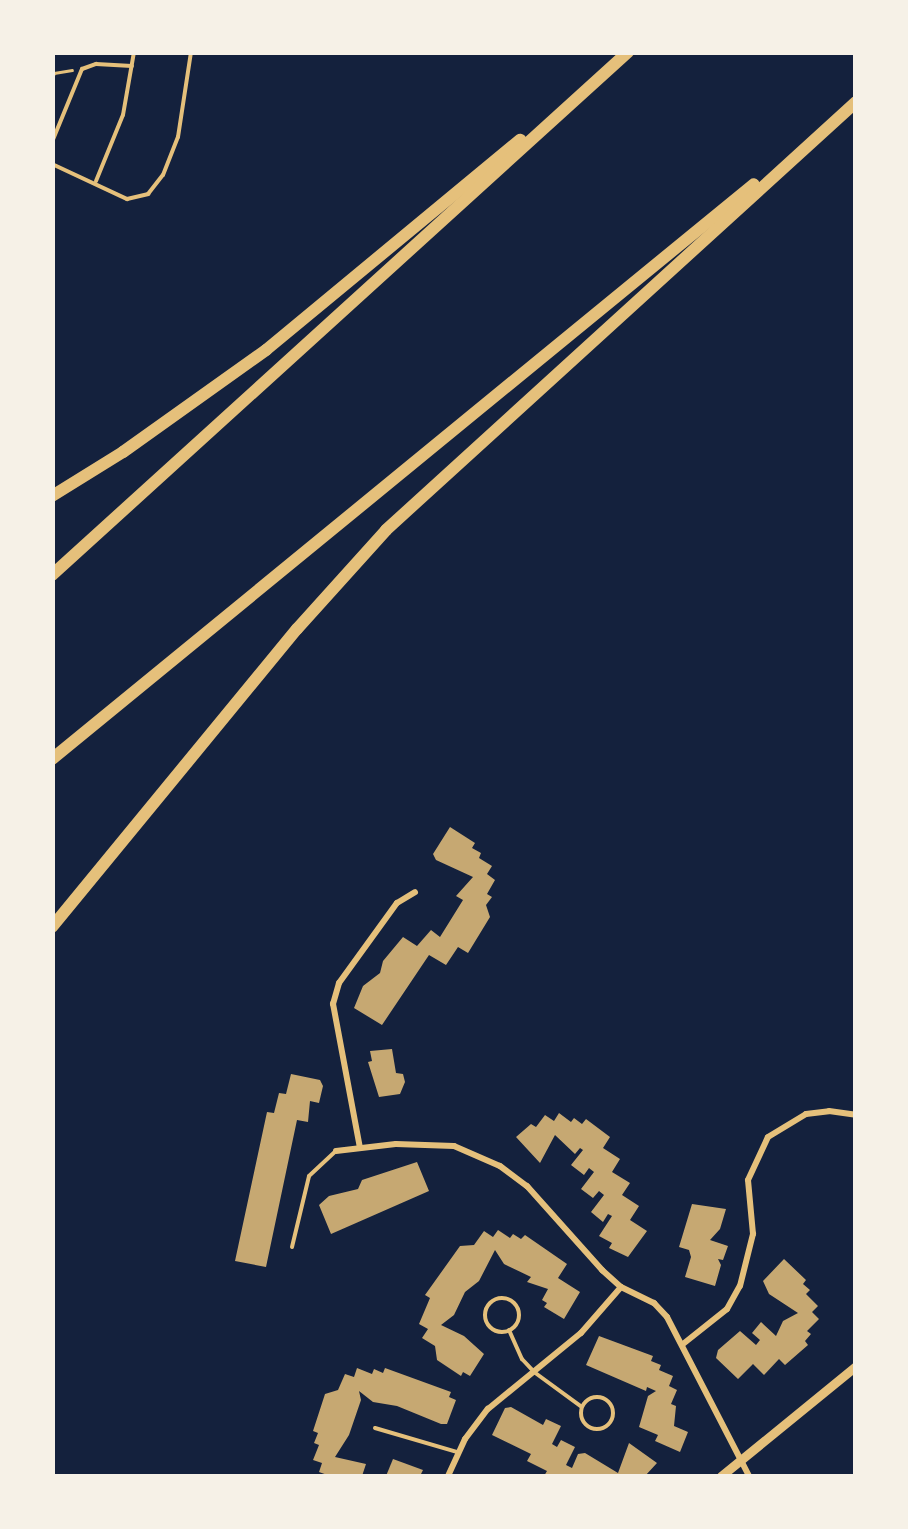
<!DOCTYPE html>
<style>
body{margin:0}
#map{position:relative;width:908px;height:1529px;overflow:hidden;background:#14213d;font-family:"IBM Plex Sans",sans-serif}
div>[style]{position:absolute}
.building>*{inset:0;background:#c6a872}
.path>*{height:2.5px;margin:-1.25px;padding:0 1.25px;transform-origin:1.25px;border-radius:1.25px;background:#e5c07b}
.service>*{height:4px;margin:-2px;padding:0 2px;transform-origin:2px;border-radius:2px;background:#e5c07b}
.service>.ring{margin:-2px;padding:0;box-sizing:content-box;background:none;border:4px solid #e5c07b;border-radius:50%}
.minor>*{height:6px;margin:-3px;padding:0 3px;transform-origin:3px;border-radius:3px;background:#e5c07b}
.tertiary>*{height:9px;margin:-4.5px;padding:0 4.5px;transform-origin:4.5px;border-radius:4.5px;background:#e5c07b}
.motorway>*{height:12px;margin:-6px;padding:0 6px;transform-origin:6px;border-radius:6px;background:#e5c07b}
span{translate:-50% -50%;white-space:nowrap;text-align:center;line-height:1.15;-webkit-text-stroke:9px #f6f1e7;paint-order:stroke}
.frame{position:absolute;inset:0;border:55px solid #f6f1e7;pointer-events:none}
</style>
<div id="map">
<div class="building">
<i style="clip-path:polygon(450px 827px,475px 843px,472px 848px,481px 853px,479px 858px,492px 866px,487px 874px,495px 880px,487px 894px,492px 897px,486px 905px,490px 917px,468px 953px,458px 947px,446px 965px,429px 955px,382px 1025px,354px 1008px,363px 986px,380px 973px,383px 961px,403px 937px,417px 946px,431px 930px,440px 937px,463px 900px,456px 896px,473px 877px,436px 860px,433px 854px)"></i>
<i style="clip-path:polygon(392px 1049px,396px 1073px,403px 1074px,405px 1082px,400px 1094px,379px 1097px,368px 1062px,372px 1061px,370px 1051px)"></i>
<i style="clip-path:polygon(291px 1074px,320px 1080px,323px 1086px,319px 1103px,310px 1101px,308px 1122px,297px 1120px,266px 1267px,235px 1261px,267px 1112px,274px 1113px,279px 1093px,286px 1094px)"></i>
<i style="clip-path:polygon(559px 1113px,571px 1122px,574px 1118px,582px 1124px,586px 1119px,610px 1137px,603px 1148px,620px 1159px,612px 1172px,630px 1183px,622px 1195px,639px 1206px,630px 1220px,647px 1231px,628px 1257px,609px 1248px,612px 1243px,599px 1236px,612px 1216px,608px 1214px,603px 1222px,591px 1212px,604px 1195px,599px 1191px,593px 1198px,581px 1189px,594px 1172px,589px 1168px,584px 1175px,571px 1165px,583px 1150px,580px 1148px,575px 1154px,555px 1135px,540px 1163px,516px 1137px,531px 1124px,536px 1127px,545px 1115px,554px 1121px)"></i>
<i style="clip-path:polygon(417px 1162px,429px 1191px,331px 1234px,319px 1205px,329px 1196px,358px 1189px,362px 1180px)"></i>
<i style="clip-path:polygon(692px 1204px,726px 1209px,720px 1229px,710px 1240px,728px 1246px,723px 1260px,718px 1259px,721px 1265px,715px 1286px,685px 1277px,691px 1257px,689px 1250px,679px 1247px)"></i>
<i style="clip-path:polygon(498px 1230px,510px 1238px,513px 1234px,521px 1239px,525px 1235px,567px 1264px,558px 1278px,580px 1292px,564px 1319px,544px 1307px,547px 1303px,542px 1300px,548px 1289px,527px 1282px,531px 1277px,504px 1264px,495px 1250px,479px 1281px,465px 1292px,454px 1315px,441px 1325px,464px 1336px,484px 1354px,470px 1376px,463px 1372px,461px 1376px,437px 1360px,435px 1346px,422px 1338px,428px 1329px,419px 1324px,430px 1298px,425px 1295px,460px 1246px,474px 1245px,484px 1231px,493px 1237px)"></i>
<i style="clip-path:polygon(784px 1259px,806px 1280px,803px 1284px,810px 1290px,806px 1294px,818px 1306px,812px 1312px,819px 1319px,807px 1331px,811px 1334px,805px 1341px,808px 1345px,785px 1365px,779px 1359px,764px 1375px,753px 1364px,738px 1379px,716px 1358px,718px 1350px,740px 1331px,756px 1345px,760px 1340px,752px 1333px,761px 1322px,776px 1336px,783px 1321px,798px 1313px,769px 1294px,763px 1281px)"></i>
<i style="clip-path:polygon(599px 1336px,653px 1356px,651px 1361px,661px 1365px,659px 1370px,673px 1376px,669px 1386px,677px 1390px,671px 1404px,676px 1406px,674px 1426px,688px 1432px,680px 1452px,655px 1441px,658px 1435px,639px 1427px,648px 1396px,656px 1391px,647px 1387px,646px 1391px,586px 1365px)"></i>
<i style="clip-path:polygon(357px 1368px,372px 1374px,374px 1369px,383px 1373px,385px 1368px,451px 1392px,449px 1397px,456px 1400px,447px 1424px,441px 1424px,397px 1406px,373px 1402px,359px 1391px,361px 1400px,349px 1435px,335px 1457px,366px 1464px,362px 1476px,330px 1476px,319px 1472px,322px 1463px,313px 1460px,319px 1445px,314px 1443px,318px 1433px,313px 1431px,325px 1394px,338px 1390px,345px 1374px,354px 1377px)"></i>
<i style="clip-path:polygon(511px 1407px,543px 1425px,546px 1419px,561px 1426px,552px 1444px,557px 1447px,561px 1440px,575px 1447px,566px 1465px,572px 1468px,578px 1454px,585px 1453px,618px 1473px,629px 1443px,657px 1463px,645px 1476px,544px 1476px,547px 1471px,527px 1461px,531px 1454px,492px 1435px,505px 1408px)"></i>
<i style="clip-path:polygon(393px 1459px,423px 1470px,420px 1476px,386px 1476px)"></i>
</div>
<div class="path">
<i style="left:52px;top:78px;width:5px;rotate:-68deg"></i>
<i style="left:54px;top:73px;width:18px;rotate:-9deg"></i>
</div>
<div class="service">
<i style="left:52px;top:142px;width:79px;rotate:-67.7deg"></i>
<i style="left:82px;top:69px;width:15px;rotate:-20deg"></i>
<i style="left:96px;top:64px;width:36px;rotate:3deg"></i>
<i style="left:52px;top:164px;width:83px;rotate:25deg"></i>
<i style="left:127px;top:199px;width:22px;rotate:-13deg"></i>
<i style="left:148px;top:194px;width:24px;rotate:-52deg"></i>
<i style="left:163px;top:175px;width:41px;rotate:-68.5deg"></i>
<i style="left:178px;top:137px;width:86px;rotate:-81.3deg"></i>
<i style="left:96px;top:181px;width:71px;rotate:-67.8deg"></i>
<i style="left:123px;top:115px;width:64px;rotate:-80.1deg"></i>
<i style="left:292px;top:1247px;width:73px;rotate:-76.5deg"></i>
<i style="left:309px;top:1176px;width:37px;rotate:-43deg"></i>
<i class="ring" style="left:485px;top:1298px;width:30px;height:30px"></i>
<i style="left:509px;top:1330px;width:32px;rotate:66deg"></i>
<i style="left:522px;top:1359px;width:18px;rotate:47deg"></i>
<i style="left:534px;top:1372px;width:59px;rotate:36.1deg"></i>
<i class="ring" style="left:581px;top:1397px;width:28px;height:28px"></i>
<i style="left:375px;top:1428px;width:85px;rotate:16.3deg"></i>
</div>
<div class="minor">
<i style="left:360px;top:1148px;width:147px;rotate:-100.6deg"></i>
<i style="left:333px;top:1004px;width:22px;rotate:-74deg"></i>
<i style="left:339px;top:983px;width:99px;rotate:-54.1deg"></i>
<i style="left:397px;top:903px;width:21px;rotate:-31deg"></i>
<i style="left:336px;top:1151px;width:60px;rotate:-6.7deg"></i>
<i style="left:396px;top:1144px;width:58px;rotate:2deg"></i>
<i style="left:454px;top:1146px;width:50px;rotate:23.5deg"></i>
<i style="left:500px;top:1166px;width:34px;rotate:37deg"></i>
<i style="left:527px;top:1186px;width:113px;rotate:48.2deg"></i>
<i style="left:602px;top:1270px;width:25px;rotate:42deg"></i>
<i style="left:621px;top:1287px;width:37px;rotate:26deg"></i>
<i style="left:654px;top:1303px;width:19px;rotate:47deg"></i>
<i style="left:667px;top:1317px;width:179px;rotate:62.7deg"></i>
<i style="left:683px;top:1344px;width:56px;rotate:-38.5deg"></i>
<i style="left:727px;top:1309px;width:26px;rotate:-61deg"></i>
<i style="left:740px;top:1286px;width:54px;rotate:-76deg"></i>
<i style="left:753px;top:1234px;width:54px;rotate:-95.3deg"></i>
<i style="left:748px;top:1180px;width:47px;rotate:-65.1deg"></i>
<i style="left:768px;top:1137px;width:44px;rotate:-31.2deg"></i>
<i style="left:806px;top:1114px;width:23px;rotate:-7deg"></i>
<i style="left:829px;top:1111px;width:27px;rotate:8deg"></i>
<i style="left:448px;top:1476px;width:41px;rotate:-65.3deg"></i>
<i style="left:465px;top:1439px;width:38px;rotate:-53deg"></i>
<i style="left:488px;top:1409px;width:120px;rotate:-39.3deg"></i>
<i style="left:581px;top:1333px;width:61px;rotate:-49deg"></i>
</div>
<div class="tertiary">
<i style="left:721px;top:1476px;width:174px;rotate:-39.2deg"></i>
</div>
<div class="motorway">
<i style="left:52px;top:496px;width:84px;rotate:-31.8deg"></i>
<i style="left:123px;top:452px;width:176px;rotate:-35.5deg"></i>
<i style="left:266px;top:350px;width:330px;rotate:-39.6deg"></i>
<i style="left:52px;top:575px;width:778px;rotate:-42.24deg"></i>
<i style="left:52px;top:759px;width:907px;rotate:-39.32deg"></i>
<i style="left:52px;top:927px;width:386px;rotate:-50.6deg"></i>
<i style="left:297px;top:629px;width:133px;rotate:-48deg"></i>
<i style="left:386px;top:530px;width:636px;rotate:-42.32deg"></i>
</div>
<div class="frame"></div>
</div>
